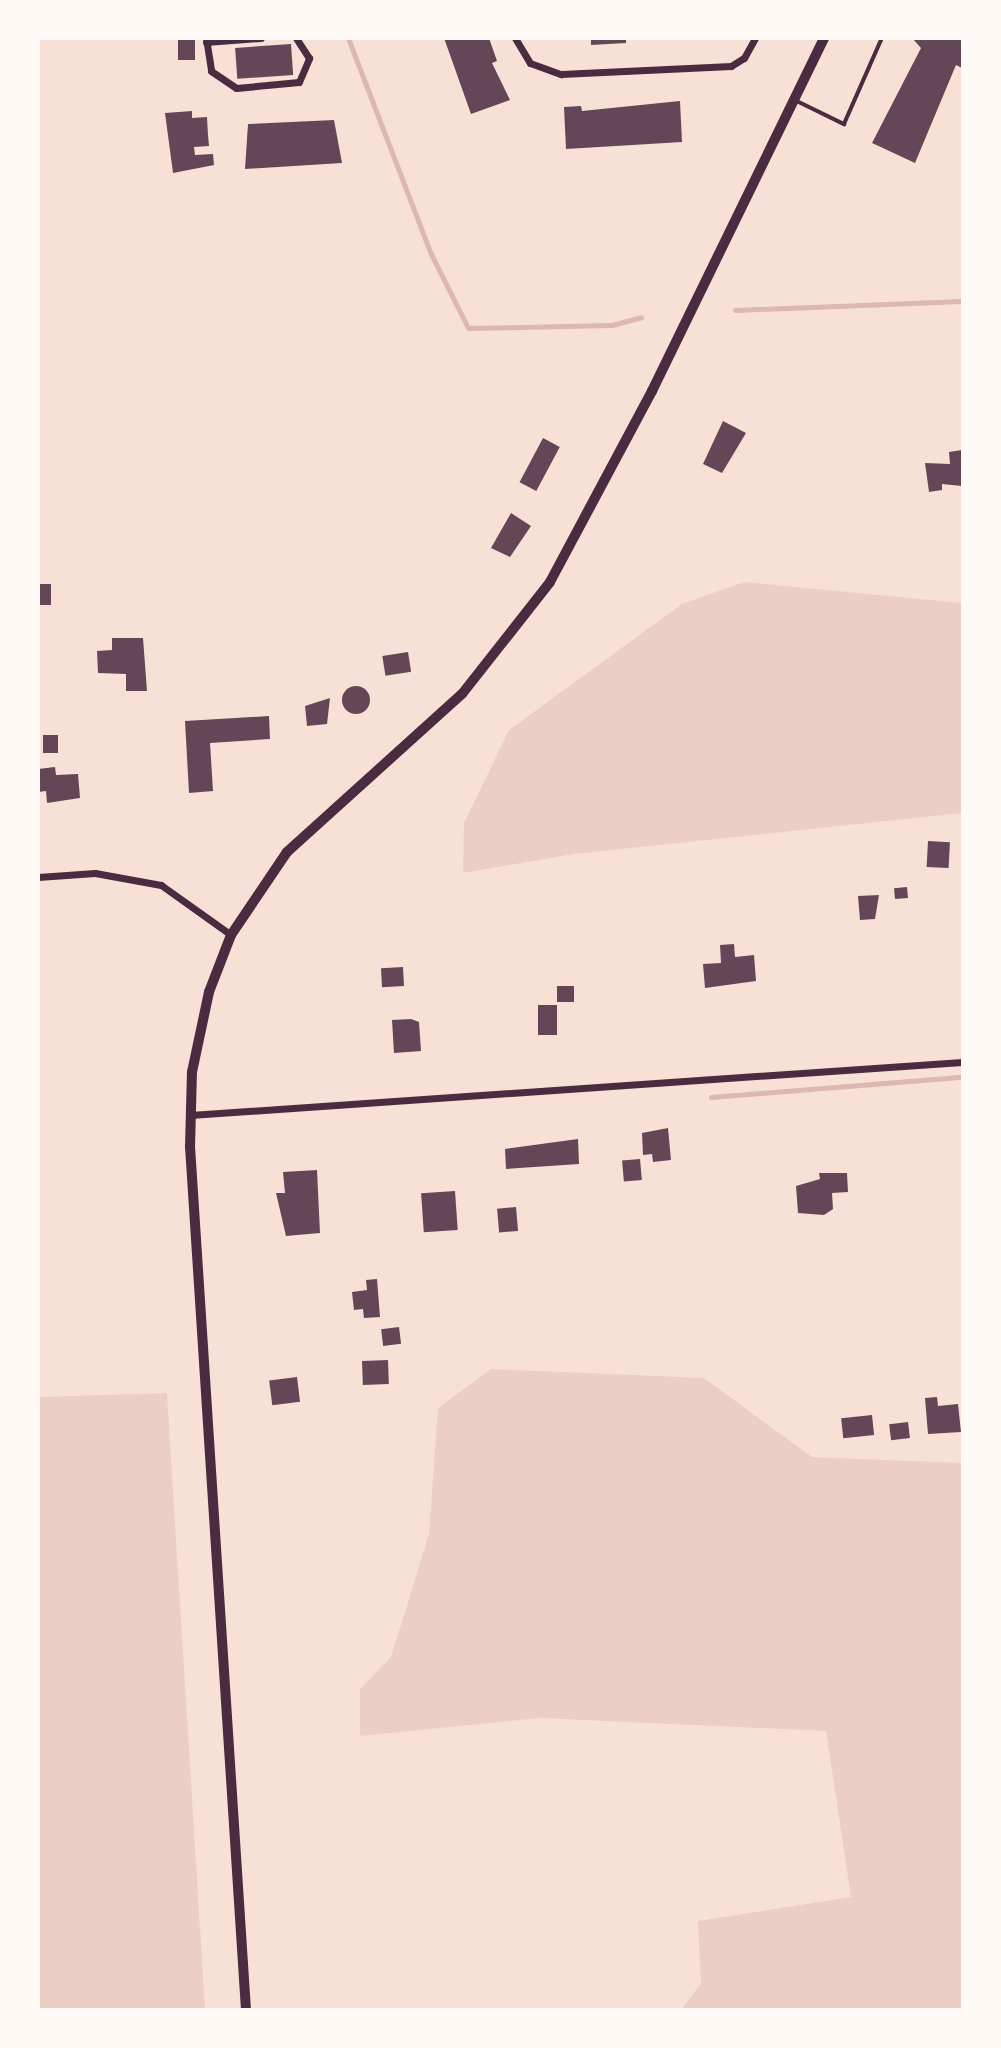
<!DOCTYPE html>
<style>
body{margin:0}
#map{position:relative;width:1001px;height:2048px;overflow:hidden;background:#f7e1d7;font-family:Rubik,sans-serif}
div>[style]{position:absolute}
.green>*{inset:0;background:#ebcfc5}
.stream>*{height:5px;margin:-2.5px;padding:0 2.5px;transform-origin:2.5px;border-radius:2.5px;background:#dcb8b0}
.building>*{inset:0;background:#644757;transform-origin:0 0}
.round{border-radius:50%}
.service>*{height:3.5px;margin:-1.75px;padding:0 1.75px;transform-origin:1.75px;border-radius:1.75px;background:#4a2c40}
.minor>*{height:7px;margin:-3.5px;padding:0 3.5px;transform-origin:3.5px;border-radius:3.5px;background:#4a2c40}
.tertiary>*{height:10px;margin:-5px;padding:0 5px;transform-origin:5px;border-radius:5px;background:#4a2c40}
span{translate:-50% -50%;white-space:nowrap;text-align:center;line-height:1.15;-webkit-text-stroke:5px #fffaf5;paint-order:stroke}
.frame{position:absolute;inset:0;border:40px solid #fffaf5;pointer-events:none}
</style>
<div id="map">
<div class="green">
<i style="clip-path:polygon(744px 582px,962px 603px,962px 813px,574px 854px,463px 873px,464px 823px,509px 730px,682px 604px)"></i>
<i style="clip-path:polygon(491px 1369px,704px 1378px,812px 1457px,962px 1463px,962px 2009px,682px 2009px,701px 1983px,698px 1921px,851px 1897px,826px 1731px,540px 1718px,360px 1736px,360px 1689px,391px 1657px,429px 1534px,438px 1408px)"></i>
<i style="clip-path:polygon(167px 1393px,205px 2009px,39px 2009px,39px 1397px)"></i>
</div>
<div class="stream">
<i style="left:348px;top:38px;width:229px;rotate:69deg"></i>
<i style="left:430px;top:252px;width:85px;rotate:63.4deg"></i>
<i style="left:468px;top:328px;width:144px;rotate:-1.2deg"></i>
<i style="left:612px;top:325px;width:30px;rotate:-15deg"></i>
<i style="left:735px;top:310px;width:227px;rotate:-2.3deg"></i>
<i style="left:711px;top:1097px;width:252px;rotate:-4.6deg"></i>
</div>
<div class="building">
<i style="left:178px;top:38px;width:17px;height:22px"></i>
<i style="clip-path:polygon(444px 38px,489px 38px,497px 61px,492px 63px,510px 100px,471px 114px)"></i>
<i style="clip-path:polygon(591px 38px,626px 38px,626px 43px,591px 45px)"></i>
<i style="clip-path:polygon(912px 38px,962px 38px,962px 68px,956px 65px,915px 163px,872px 143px,921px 48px)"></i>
<i style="left:291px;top:44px;width:31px;height:56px;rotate:86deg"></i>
<i style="clip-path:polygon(680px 101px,682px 142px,566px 149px,564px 107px,581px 106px,582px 111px)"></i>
<i style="clip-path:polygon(192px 111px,192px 118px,207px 117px,208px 135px,209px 146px,194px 147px,195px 155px,213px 154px,214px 165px,173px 173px,165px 113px)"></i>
<i style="clip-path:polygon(334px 120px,342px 163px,245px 169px,248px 124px)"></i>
<i style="clip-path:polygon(723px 421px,746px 433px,722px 473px,703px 464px)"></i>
<i style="left:543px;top:438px;width:19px;height:50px;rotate:28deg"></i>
<i style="clip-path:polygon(962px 450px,962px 486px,942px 484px,942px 490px,929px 492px,925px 463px,950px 464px,949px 452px)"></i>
<i style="clip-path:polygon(511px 513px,531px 526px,510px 557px,491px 548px)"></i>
<i style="left:38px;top:584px;width:13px;height:21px"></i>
<i style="clip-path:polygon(112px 638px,143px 638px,147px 691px,126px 691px,126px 674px,98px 673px,97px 651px,112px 650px)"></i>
<i style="left:408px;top:652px;width:20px;height:26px;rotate:81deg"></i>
<i class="round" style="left:342px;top:686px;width:28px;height:28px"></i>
<i style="clip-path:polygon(330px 698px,327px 724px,307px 726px,305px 706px)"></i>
<i style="clip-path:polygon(269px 716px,270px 739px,210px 743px,213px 791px,189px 793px,185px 721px)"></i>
<i style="left:43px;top:735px;width:15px;height:18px"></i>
<i style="clip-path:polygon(55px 767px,56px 775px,78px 774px,80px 798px,47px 803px,46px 791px,38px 792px,38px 769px)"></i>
<i style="left:928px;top:841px;width:22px;height:26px;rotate:3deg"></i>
<i style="left:907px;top:887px;width:11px;height:13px;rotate:85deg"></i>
<i style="clip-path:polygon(879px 895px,875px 919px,860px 920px,858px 896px)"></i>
<i style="clip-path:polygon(734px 944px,735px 957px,754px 955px,756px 981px,705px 988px,703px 964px,721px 963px,720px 945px)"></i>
<i style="left:403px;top:967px;width:19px;height:22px;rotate:87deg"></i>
<i style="left:557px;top:986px;width:17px;height:16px"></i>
<i style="left:538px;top:1005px;width:19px;height:30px"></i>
<i style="clip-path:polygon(411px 1019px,419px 1022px,421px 1051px,394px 1053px,392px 1020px)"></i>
<i style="clip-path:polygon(668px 1128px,671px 1160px,653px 1162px,652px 1154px,643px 1155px,642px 1133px)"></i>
<i style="clip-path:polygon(578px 1139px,579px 1164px,506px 1169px,505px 1149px)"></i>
<i style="left:640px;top:1159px;width:21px;height:18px;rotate:85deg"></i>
<i style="clip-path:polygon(317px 1170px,320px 1233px,286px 1236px,276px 1193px,285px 1193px,283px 1172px)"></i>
<i style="clip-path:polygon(819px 1173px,847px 1173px,848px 1192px,832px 1193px,833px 1209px,824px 1215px,798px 1213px,796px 1186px,820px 1179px)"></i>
<i style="left:455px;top:1191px;width:39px;height:34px;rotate:86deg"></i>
<i style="left:516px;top:1207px;width:24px;height:19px;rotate:85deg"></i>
<i style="clip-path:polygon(377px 1279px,380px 1317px,364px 1318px,363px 1309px,354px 1310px,352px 1292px,367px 1290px,366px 1280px)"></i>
<i style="left:399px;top:1327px;width:17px;height:18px;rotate:83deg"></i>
<i style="left:388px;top:1360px;width:24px;height:26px;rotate:88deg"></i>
<i style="left:297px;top:1377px;width:25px;height:28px;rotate:83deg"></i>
<i style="clip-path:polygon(937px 1397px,938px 1406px,958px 1404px,961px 1432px,928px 1434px,925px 1398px)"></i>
<i style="left:872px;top:1415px;width:20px;height:31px;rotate:84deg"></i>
<i style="left:908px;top:1422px;width:16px;height:19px;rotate:83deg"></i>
</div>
<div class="service">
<i style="left:795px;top:100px;width:55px;rotate:26.1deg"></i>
<i style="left:844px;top:124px;width:94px;rotate:-66.2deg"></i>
</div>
<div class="minor">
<i style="left:206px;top:38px;width:33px;rotate:81deg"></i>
<i style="left:211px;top:71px;width:30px;rotate:34deg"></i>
<i style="left:236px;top:88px;width:63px;rotate:-5.4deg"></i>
<i style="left:299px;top:82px;width:26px;rotate:-67deg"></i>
<i style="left:309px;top:58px;width:24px;rotate:-123deg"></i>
<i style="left:515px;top:38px;width:29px;rotate:59deg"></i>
<i style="left:530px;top:63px;width:33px;rotate:20deg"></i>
<i style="left:561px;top:74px;width:170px;rotate:-2.7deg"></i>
<i style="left:731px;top:66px;width:15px;rotate:-32deg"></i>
<i style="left:744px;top:58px;width:23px;rotate:-61deg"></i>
<i style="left:206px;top:42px;width:55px;rotate:-4.2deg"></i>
<i style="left:38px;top:877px;width:57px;rotate:-4deg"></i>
<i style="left:95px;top:873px;width:67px;rotate:10.3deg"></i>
<i style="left:161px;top:885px;width:86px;rotate:35.5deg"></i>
<i style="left:190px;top:1115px;width:774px;rotate:-3.93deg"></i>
</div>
<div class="tertiary">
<i style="left:246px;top:2010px;width:865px;rotate:-93.71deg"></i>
<i style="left:190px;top:1147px;width:75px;rotate:-88.5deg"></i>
<i style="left:192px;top:1072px;width:82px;rotate:-78deg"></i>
<i style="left:209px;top:992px;width:61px;rotate:-68.9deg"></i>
<i style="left:231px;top:935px;width:100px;rotate:-56deg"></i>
<i style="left:287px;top:852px;width:236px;rotate:-42.1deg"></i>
<i style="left:462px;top:694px;width:142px;rotate:-51.8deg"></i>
<i style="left:550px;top:582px;width:217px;rotate:-61.9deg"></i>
<i style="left:652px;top:391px;width:393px;rotate:-64deg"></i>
</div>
<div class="frame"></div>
</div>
